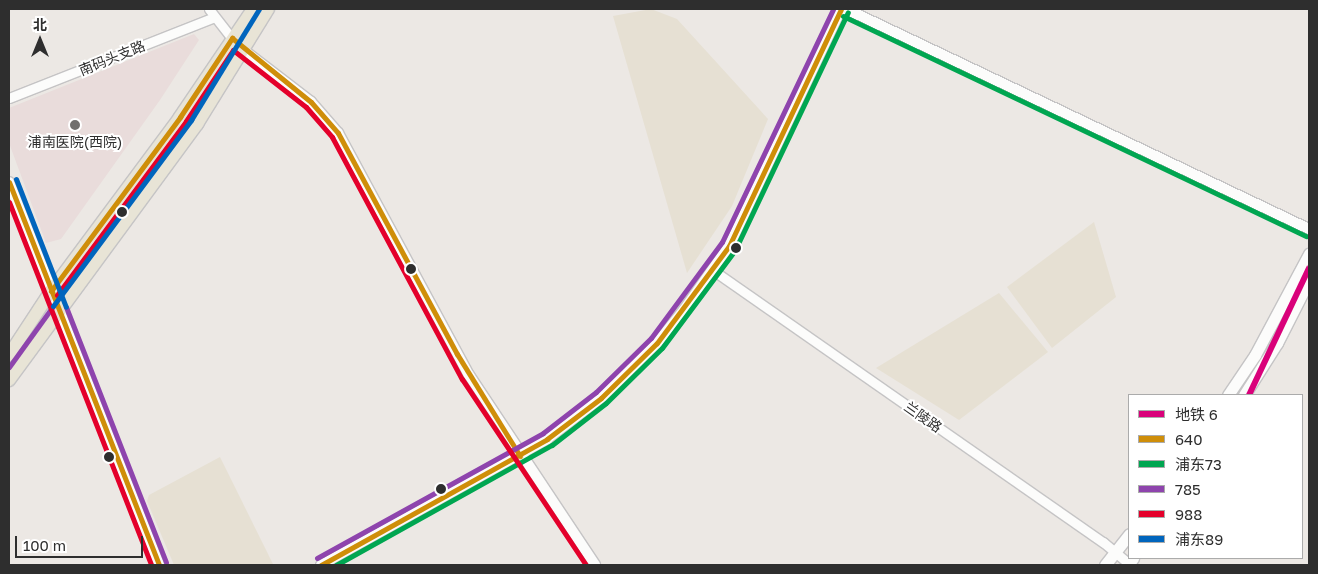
<!DOCTYPE html>
<meta charset="utf-8">
<style>
body{margin:0}
#map{position:relative;width:1318px;height:574px;overflow:hidden;background:#ece8e4;font-family:"Golos Text","Noto Sans SC",sans-serif}
div>[style]{position:absolute}
.education>*{inset:0;background:#e6e0d3}
.medical>*{inset:0;background:#e9dcdb}
.roads{filter:drop-shadow(1px 0 #c5c4c5) drop-shadow(-1px 0 #c5c4c5) drop-shadow(0 1px #c5c4c5) drop-shadow(0 -1px #c5c4c5)}
.minor>*{height:9px;margin:-4.5px;padding:0 4.5px;transform-origin:4.5px;border-radius:4.5px;background:#fcfcfb}
.tertiary>*{height:10px;margin:-5px;padding:0 5px;transform-origin:5px;border-radius:5px;background:#fcfcfb}
.secondary>*{height:11px;margin:-5.5px;padding:0 5.5px;transform-origin:5.5px;border-radius:5.5px;background:#fcfcfb}
.primary>*{height:12px;margin:-6px;padding:0 6px;transform-origin:6px;border-radius:6px;background:#e8e4d6}
.bus-1>*{height:5px;margin:-2.5px;padding:0 2.5px;transform-origin:2.5px;border-radius:2.5px;background:#cf8e09}
.bus-2>*{height:5px;margin:-2.5px;padding:0 2.5px;transform-origin:2.5px;border-radius:2.5px;background:#00a651}
.bus-3>*{height:5px;margin:-2.5px;padding:0 2.5px;transform-origin:2.5px;border-radius:2.5px;background:#8e44ad}
.bus-4>*{height:5px;margin:-2.5px;padding:0 2.5px;transform-origin:2.5px;border-radius:2.5px;background:#e4002b}
.bus-5>*{height:5px;margin:-2.5px;padding:0 2.5px;transform-origin:2.5px;border-radius:2.5px;background:#0065bd}
.metro-1>*{height:6px;margin:-3px;padding:0 3px;transform-origin:3px;border-radius:3px;background:#d9017a}
.dots>*{width:14px;height:14px;translate:-50% -50%;box-sizing:border-box;border:2px solid #fff;border-radius:50%}
span{translate:-50% -50%;white-space:nowrap;text-align:center;line-height:1.15;-webkit-text-stroke:4px #fff;paint-order:stroke}
.street-label{font-size:14px;color:#2e2e2e}
.poi-label{font-size:14px;color:#2e2e2e}
.frame{position:absolute;inset:0;border:10px solid #2e2e2e;pointer-events:none}
.legend{position:absolute;left:1128px;top:394px;width:175px;height:165px;box-sizing:border-box;background:#fff;border:1px solid #ababab;margin:0;padding:6px 9px;list-style:none;font-size:15px;color:#2e2e2e}
.legend li{display:flex;align-items:center;gap:10px;height:25px}
.legend b{width:25px;border:1px solid #ababab}
.north{position:absolute;left:15px;top:15px;width:50px;height:50px;-webkit-text-stroke:4px #fff;paint-order:stroke;rotate:0deg;font-size:14px;font-weight:700;line-height:20px;text-align:center;color:#2e2e2e}
.north::after{content:'';display:block;margin:auto;width:18px;height:22px;background:#2e2e2e;clip-path:polygon(50% 0,100% 100%,50% 72%,0 100%)}
.scale{position:absolute;left:15px;top:536px;width:128px;height:22px;box-sizing:border-box;border:2px solid #2e2e2e;border-top:0;padding-left:6px;font-size:15px;line-height:18px;white-space:nowrap;color:#2e2e2e;-webkit-text-stroke:4px #fff;paint-order:stroke}
</style>
<div id="map">
<div class="education">
<i style="clip-path:polygon(651px 9px,677px 19px,768px 119px,732px 206px,687px 273px,613px 16px)"></i>
<i style="clip-path:polygon(1094px 222px,1116px 297px,1052px 348px,1007px 287px)"></i>
<i style="clip-path:polygon(999px 293px,1048px 352px,959px 420px,876px 368px)"></i>
<i style="clip-path:polygon(220px 457px,273px 564px,271px 565px,174px 565px,147px 501px,149px 495px)"></i>
</div>
<div class="medical">
<i style="clip-path:polygon(194px 34px,199px 40px,160px 100px,61px 239px,46px 243px,9px 143px,9px 108px)"></i>
</div>
<div class="roads">
<div class="minor">
<i style="left:209px;top:9px;width:37px;rotate:52deg"></i>
<i style="left:9px;top:98px;width:221px;rotate:-21.5deg"></i>
<i style="left:714px;top:271px;width:474px;rotate:34.9deg"></i>
<i style="left:1103px;top:542px;width:35px;rotate:40deg"></i>
</div>
<div class="tertiary">
<i style="left:846px;top:9px;width:513px;rotate:25.42deg"></i>
<i style="left:232px;top:38px;width:15px;rotate:48deg"></i>
<i style="left:242px;top:49px;width:87px;rotate:37.5deg"></i>
<i style="left:311px;top:102px;width:41px;rotate:48.9deg"></i>
<i style="left:338px;top:133px;width:275px;rotate:61.6deg"></i>
<i style="left:469px;top:375px;width:228px;rotate:56.4deg"></i>
<i style="left:9px;top:182px;width:411px;rotate:68.6deg"></i>
<i style="left:321px;top:565px;width:259px;rotate:-29.1deg"></i>
<i style="left:547px;top:439px;width:68px;rotate:-37.2deg"></i>
<i style="left:601px;top:398px;width:78px;rotate:-44.5deg"></i>
<i style="left:657px;top:343px;width:43px;rotate:-50.7deg"></i>
<i style="left:684px;top:310px;width:78px;rotate:-54.9deg"></i>
<i style="left:729px;top:246px;width:262px;rotate:-64.7deg"></i>
</div>
<div class="secondary">
<i style="left:1228px;top:395px;width:48px;rotate:-56deg"></i>
<i style="left:1255px;top:355px;width:115px;rotate:-61.9deg"></i>
<i style="left:1244px;top:395px;width:62px;rotate:-57.6deg"></i>
<i style="left:1277px;top:343px;width:71px;rotate:-63.1deg"></i>
<i style="left:1105px;top:565px;width:39px;rotate:-52deg"></i>
<i style="left:1128px;top:565px;width:9px;rotate:-54deg"></i>
</div>
<div class="primary">
<i style="left:9px;top:355px;width:77px;rotate:-56.7deg"></i>
<i style="left:51px;top:291px;width:217px;rotate:-53.4deg"></i>
<i style="left:180px;top:117px;width:130px;rotate:-55.9deg"></i>
<i style="left:9px;top:380px;width:318px;rotate:-53.7deg"></i>
<i style="left:197px;top:124px;width:135px;rotate:-58.3deg"></i>
</div>
</div>
<div class="bus-1">
<i style="left:9px;top:182px;width:411px;rotate:68.6deg"></i>
<i style="left:51px;top:291px;width:217px;rotate:-53.4deg"></i>
<i style="left:180px;top:117px;width:95px;rotate:-56.6deg"></i>
<i style="left:232px;top:38px;width:102px;rotate:39deg"></i>
<i style="left:311px;top:102px;width:41px;rotate:48.9deg"></i>
<i style="left:338px;top:133px;width:251px;rotate:61.7deg"></i>
<i style="left:457px;top:354px;width:120px;rotate:58.3deg"></i>
<i style="left:321px;top:565px;width:259px;rotate:-29.1deg"></i>
<i style="left:547px;top:439px;width:68px;rotate:-37.2deg"></i>
<i style="left:601px;top:398px;width:78px;rotate:-44.5deg"></i>
<i style="left:657px;top:343px;width:121px;rotate:-53.4deg"></i>
<i style="left:729px;top:246px;width:262px;rotate:-64.7deg"></i>
</div>
<div class="bus-2">
<i style="left:843px;top:16px;width:513px;rotate:25.42deg"></i>
<i style="left:336px;top:565px;width:247px;rotate:-29.1deg"></i>
<i style="left:552px;top:445px;width:68px;rotate:-37.9deg"></i>
<i style="left:606px;top:403px;width:78px;rotate:-44.5deg"></i>
<i style="left:662px;top:348px;width:122px;rotate:-53.3deg"></i>
<i style="left:735px;top:250px;width:263px;rotate:-64.6deg"></i>
</div>
<div class="bus-3">
<i style="left:66px;top:307px;width:274px;rotate:68.6deg"></i>
<i style="left:9px;top:367px;width:75px;rotate:-54.2deg"></i>
<i style="left:317px;top:558px;width:258px;rotate:-28.9deg"></i>
<i style="left:543px;top:433px;width:67px;rotate:-37.7deg"></i>
<i style="left:596px;top:392px;width:77px;rotate:-44.5deg"></i>
<i style="left:651px;top:338px;width:119px;rotate:-53.5deg"></i>
<i style="left:722px;top:242px;width:258px;rotate:-64.5deg"></i>
</div>
<div class="bus-4">
<i style="left:9px;top:202px;width:390px;rotate:68.6deg"></i>
<i style="left:57px;top:295px;width:217px;rotate:-53.4deg"></i>
<i style="left:186px;top:121px;width:85px;rotate:-56.5deg"></i>
<i style="left:233px;top:50px;width:93px;rotate:38deg"></i>
<i style="left:306px;top:107px;width:40px;rotate:49deg"></i>
<i style="left:332px;top:137px;width:275px;rotate:61.8deg"></i>
<i style="left:462px;top:379px;width:224px;rotate:56.3deg"></i>
</div>
<div class="bus-5">
<i style="left:16px;top:179px;width:137px;rotate:68.7deg"></i>
<i style="left:53px;top:306px;width:232px;rotate:-53.4deg"></i>
<i style="left:191px;top:120px;width:130px;rotate:-58.5deg"></i>
</div>
<div class="metro-1">
<i style="left:1249px;top:395px;width:140px;rotate:-64.7deg"></i>
</div>
<div class="dots">
<i style="left:75px;top:125px;background:#706f6e"></i>
<i style="left:122px;top:212px;background:#2e2e2e"></i>
<i style="left:736px;top:248px;background:#2e2e2e"></i>
<i style="left:411px;top:269px;background:#2e2e2e"></i>
<i style="left:109px;top:457px;background:#2e2e2e"></i>
<i style="left:441px;top:489px;background:#2e2e2e"></i>
</div>
<div class="street-label">
<span style="left:112px;top:58px;rotate:-22deg">南码头支路</span>
<span style="left:923px;top:417px;rotate:35deg">兰陵路</span>
</div>
<div class="poi-label">
<span style="left:75px;top:142px">浦南医院(西院)</span>
</div>
<div class="frame"></div>
<ul class="legend">
<li><b style="height:6px;background:#d9017a"></b>地铁 6</li>
<li><b style="height:6px;background:#cf8e09"></b>640</li>
<li><b style="height:6px;background:#00a651"></b>浦东73</li>
<li><b style="height:6px;background:#8e44ad"></b>785</li>
<li><b style="height:6px;background:#e4002b"></b>988</li>
<li><b style="height:6px;background:#0065bd"></b>浦东89</li>
</ul>
<div class="north">北</div>
<div class="scale">100 m</div>
</div>
